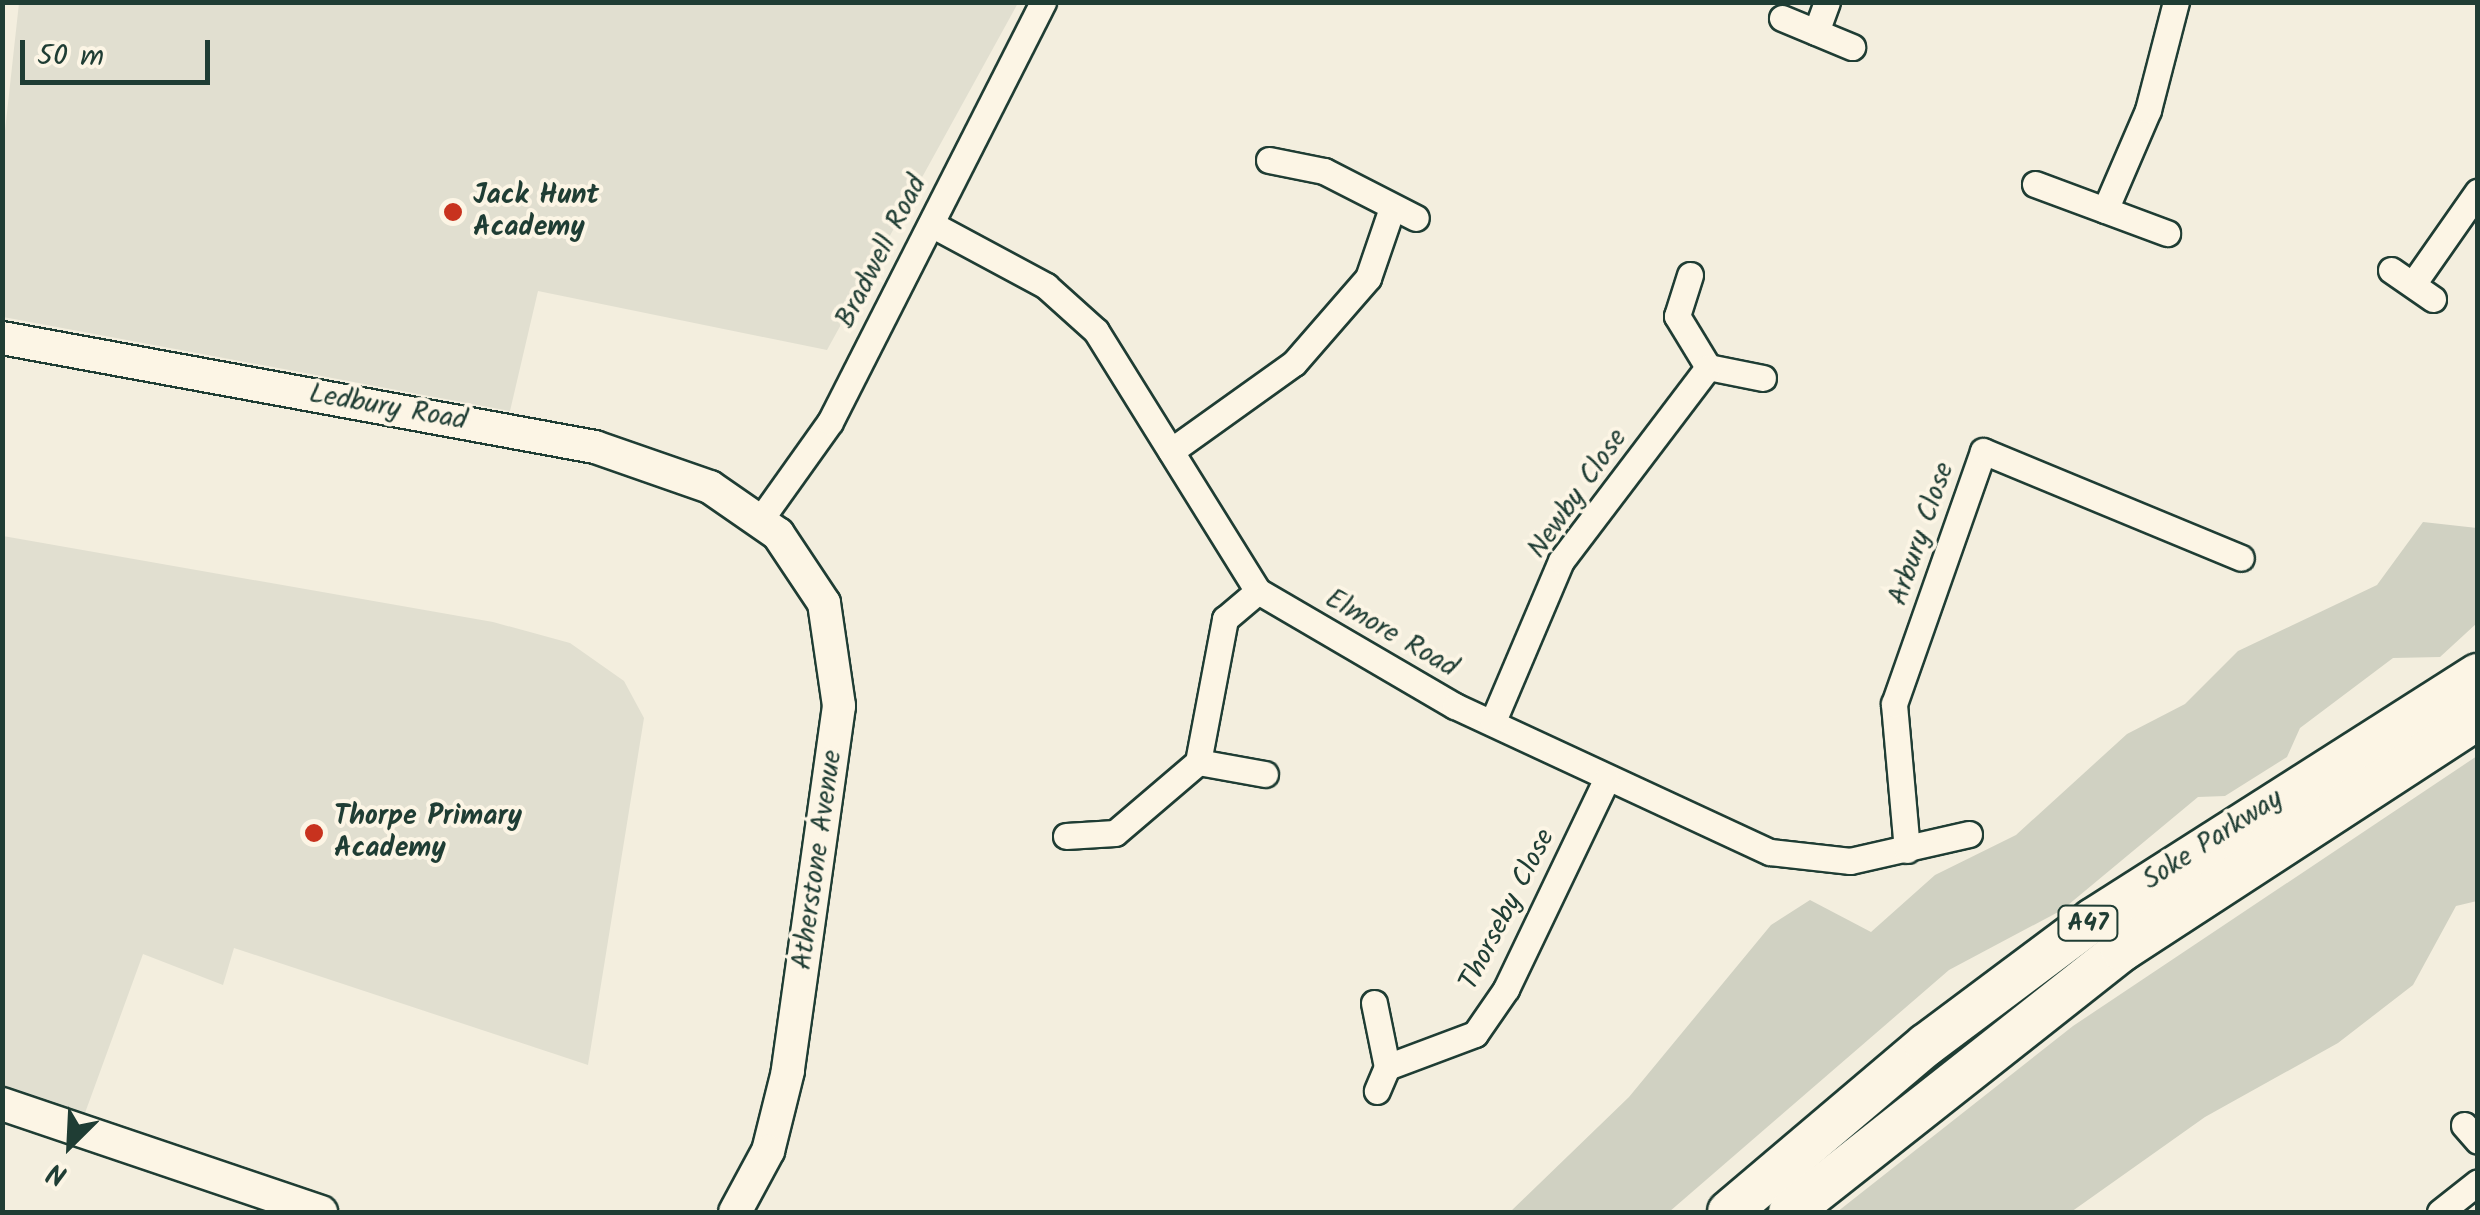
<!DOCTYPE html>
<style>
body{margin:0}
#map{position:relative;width:2480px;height:1215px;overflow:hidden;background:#f3eede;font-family:Kalam,sans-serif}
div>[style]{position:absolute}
.built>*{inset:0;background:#e1dfd0}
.green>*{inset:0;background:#d0d1c2}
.roads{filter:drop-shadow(2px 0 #1f3d34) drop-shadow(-2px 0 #1f3d34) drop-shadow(0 2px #1f3d34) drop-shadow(0 -2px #1f3d34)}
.minor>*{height:25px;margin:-12.5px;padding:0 12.5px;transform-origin:12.5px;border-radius:12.5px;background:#fcf5e5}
.tertiary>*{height:32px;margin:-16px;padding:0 16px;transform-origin:16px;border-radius:16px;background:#fcf5e5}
.trunk>*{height:42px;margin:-21px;padding:0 21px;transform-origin:21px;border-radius:21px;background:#fcf5e5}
.dots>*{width:28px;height:28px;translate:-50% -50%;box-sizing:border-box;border:5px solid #fcf5e5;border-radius:50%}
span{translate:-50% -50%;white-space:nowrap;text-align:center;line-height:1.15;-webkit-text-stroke:8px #fcf5e5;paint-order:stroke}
.shield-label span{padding:2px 8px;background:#fcf5e5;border:2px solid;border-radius:8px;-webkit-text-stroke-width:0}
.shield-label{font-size:25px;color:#1f3d34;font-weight:700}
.poi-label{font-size:28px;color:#1f3d34;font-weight:700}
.left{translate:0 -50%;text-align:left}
.street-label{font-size:28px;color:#1f3d34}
.frame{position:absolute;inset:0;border:5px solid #1f3d34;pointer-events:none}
.north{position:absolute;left:20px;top:1095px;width:100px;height:100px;-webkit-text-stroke:8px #fcf5e5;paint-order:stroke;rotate:204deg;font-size:28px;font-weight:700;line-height:40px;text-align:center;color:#1f3d34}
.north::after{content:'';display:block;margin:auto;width:35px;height:45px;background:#1f3d34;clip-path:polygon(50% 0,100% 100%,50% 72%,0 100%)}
.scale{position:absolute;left:20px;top:40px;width:190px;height:45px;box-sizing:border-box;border:5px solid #1f3d34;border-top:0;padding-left:12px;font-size:30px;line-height:35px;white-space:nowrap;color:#1f3d34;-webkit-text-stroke:8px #fcf5e5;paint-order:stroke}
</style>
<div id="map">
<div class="built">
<i style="clip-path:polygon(19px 3px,19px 2px,1018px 3px,827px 350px,538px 291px,510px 411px,3px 317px,2px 158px)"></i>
<i style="clip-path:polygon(3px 536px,493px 622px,570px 643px,624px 681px,644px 718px,588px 1065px,234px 948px,223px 985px,143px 954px,85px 1113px,3px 1086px)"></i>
</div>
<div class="green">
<i style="clip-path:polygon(2423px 522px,2477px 528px,2477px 623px,2440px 657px,2393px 658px,2300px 728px,2287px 757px,2225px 796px,2198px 797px,2062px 910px,1949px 970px,1669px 1212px,1510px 1212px,1629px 1097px,1771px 925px,1810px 900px,1871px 932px,1935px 875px,2016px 835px,2127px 734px,2185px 704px,2238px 651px,2377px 585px)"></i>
<i style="clip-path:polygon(2477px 756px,2477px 901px,2456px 906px,2413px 985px,2338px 1043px,2205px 1117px,2071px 1212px,1837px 1212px,2073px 1026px)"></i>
</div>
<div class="roads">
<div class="minor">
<i style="left:1782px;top:18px;width:76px;rotate:22.5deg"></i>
<i style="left:1816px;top:32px;width:32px;rotate:-70deg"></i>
<i style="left:1269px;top:160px;width:56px;rotate:11.3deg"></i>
<i style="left:1324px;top:171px;width:103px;rotate:27.1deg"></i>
<i style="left:2035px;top:184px;width:141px;rotate:20.4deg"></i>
<i style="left:2105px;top:210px;width:109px;rotate:-66.7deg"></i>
<i style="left:2148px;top:110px;width:112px;rotate:-75.5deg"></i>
<i style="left:931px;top:224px;width:131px;rotate:28.3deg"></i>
<i style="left:1046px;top:286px;width:67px;rotate:42deg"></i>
<i style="left:1096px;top:331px;width:306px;rotate:58.1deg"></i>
<i style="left:1258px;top:591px;width:228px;rotate:30.3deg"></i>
<i style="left:1455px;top:706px;width:347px;rotate:24.9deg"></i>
<i style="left:1770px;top:852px;width:81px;rotate:6.4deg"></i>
<i style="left:1850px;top:861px;width:122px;rotate:-12.8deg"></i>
<i style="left:2391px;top:270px;width:51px;rotate:34.6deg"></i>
<i style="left:1690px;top:275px;width:43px;rotate:107.6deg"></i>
<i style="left:1677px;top:316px;width:60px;rotate:58.7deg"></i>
<i style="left:1708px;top:367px;width:56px;rotate:11.3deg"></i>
<i style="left:2413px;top:284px;width:113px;rotate:-55deg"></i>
<i style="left:1171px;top:451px;width:151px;rotate:-35.6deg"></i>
<i style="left:1294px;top:363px;width:113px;rotate:-49deg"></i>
<i style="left:1368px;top:278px;width:71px;rotate:-71.1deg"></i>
<i style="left:760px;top:520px;width:120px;rotate:-54.5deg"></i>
<i style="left:830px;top:422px;width:471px;rotate:-63.1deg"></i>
<i style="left:1493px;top:721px;width:174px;rotate:-67deg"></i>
<i style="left:1561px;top:561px;width:243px;rotate:-52.8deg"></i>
<i style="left:1198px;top:762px;width:68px;rotate:10.2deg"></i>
<i style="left:1066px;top:836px;width:49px;rotate:-3.5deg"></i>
<i style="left:1115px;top:833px;width:109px;rotate:-40.5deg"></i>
<i style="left:1198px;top:762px;width:146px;rotate:-79.3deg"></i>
<i style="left:1225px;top:619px;width:43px;rotate:-40.3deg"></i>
<i style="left:1907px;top:850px;width:147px;rotate:-95.1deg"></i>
<i style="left:1894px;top:704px;width:268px;rotate:-70.6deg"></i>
<i style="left:1983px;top:451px;width:279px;rotate:22.5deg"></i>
<i style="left:1374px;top:1003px;width:65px;rotate:78.5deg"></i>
<i style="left:1387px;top:1067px;width:26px;rotate:113deg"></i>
<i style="left:1387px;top:1067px;width:94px;rotate:-20.6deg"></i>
<i style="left:1475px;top:1034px;width:55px;rotate:-55.4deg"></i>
<i style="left:1506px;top:989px;width:232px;rotate:-64.4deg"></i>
<i style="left:2464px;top:1125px;width:21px;rotate:49deg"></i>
<i style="left:2440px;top:1212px;width:48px;rotate:-38.3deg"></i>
</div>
<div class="tertiary">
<i style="left:2px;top:338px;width:603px;rotate:10.42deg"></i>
<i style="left:595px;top:447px;width:122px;rotate:19.2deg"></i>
<i style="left:710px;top:487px;width:83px;rotate:34.7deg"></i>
<i style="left:778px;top:534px;width:83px;rotate:56.3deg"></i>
<i style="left:824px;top:603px;width:104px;rotate:81.7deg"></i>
<i style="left:839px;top:706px;width:369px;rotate:98deg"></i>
<i style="left:788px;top:1071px;width:82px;rotate:104deg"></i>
<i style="left:768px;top:1151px;width:69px;rotate:118.4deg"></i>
<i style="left:2px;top:1104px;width:337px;rotate:18.7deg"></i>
</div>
<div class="trunk">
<i style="left:1729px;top:1212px;width:258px;rotate:-40.3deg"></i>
<i style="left:1926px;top:1045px;width:209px;rotate:-36.8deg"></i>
<i style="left:2093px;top:920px;width:456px;rotate:-32.5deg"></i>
<i style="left:1790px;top:1212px;width:423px;rotate:-38.3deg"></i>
<i style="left:2122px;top:950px;width:425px;rotate:-33.1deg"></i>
</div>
</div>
<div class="dots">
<i style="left:453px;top:212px;background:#c8321e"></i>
<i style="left:314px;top:833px;background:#c8321e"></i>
</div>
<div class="shield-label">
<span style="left:2088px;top:923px">A47</span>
</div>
<div class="poi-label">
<span class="left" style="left:473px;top:212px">Jack Hunt<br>Academy</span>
<span class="left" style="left:334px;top:833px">Thorpe Primary<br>Academy</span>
</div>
<div class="street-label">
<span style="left:882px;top:252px;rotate:-63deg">Bradwell Road</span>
<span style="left:388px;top:408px;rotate:10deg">Ledbury Road</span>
<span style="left:1578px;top:494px;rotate:-55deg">Newby Close</span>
<span style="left:1922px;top:534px;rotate:-71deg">Arbury Close</span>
<span style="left:1391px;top:634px;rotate:30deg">Elmore Road</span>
<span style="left:2213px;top:840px;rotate:-33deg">Soke Parkway</span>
<span style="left:818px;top:860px;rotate:-82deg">Atherstone Avenue</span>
<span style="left:1508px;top:910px;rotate:-63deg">Thorseby Close</span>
</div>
<div class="frame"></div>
<div class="north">N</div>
<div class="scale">50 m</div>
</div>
